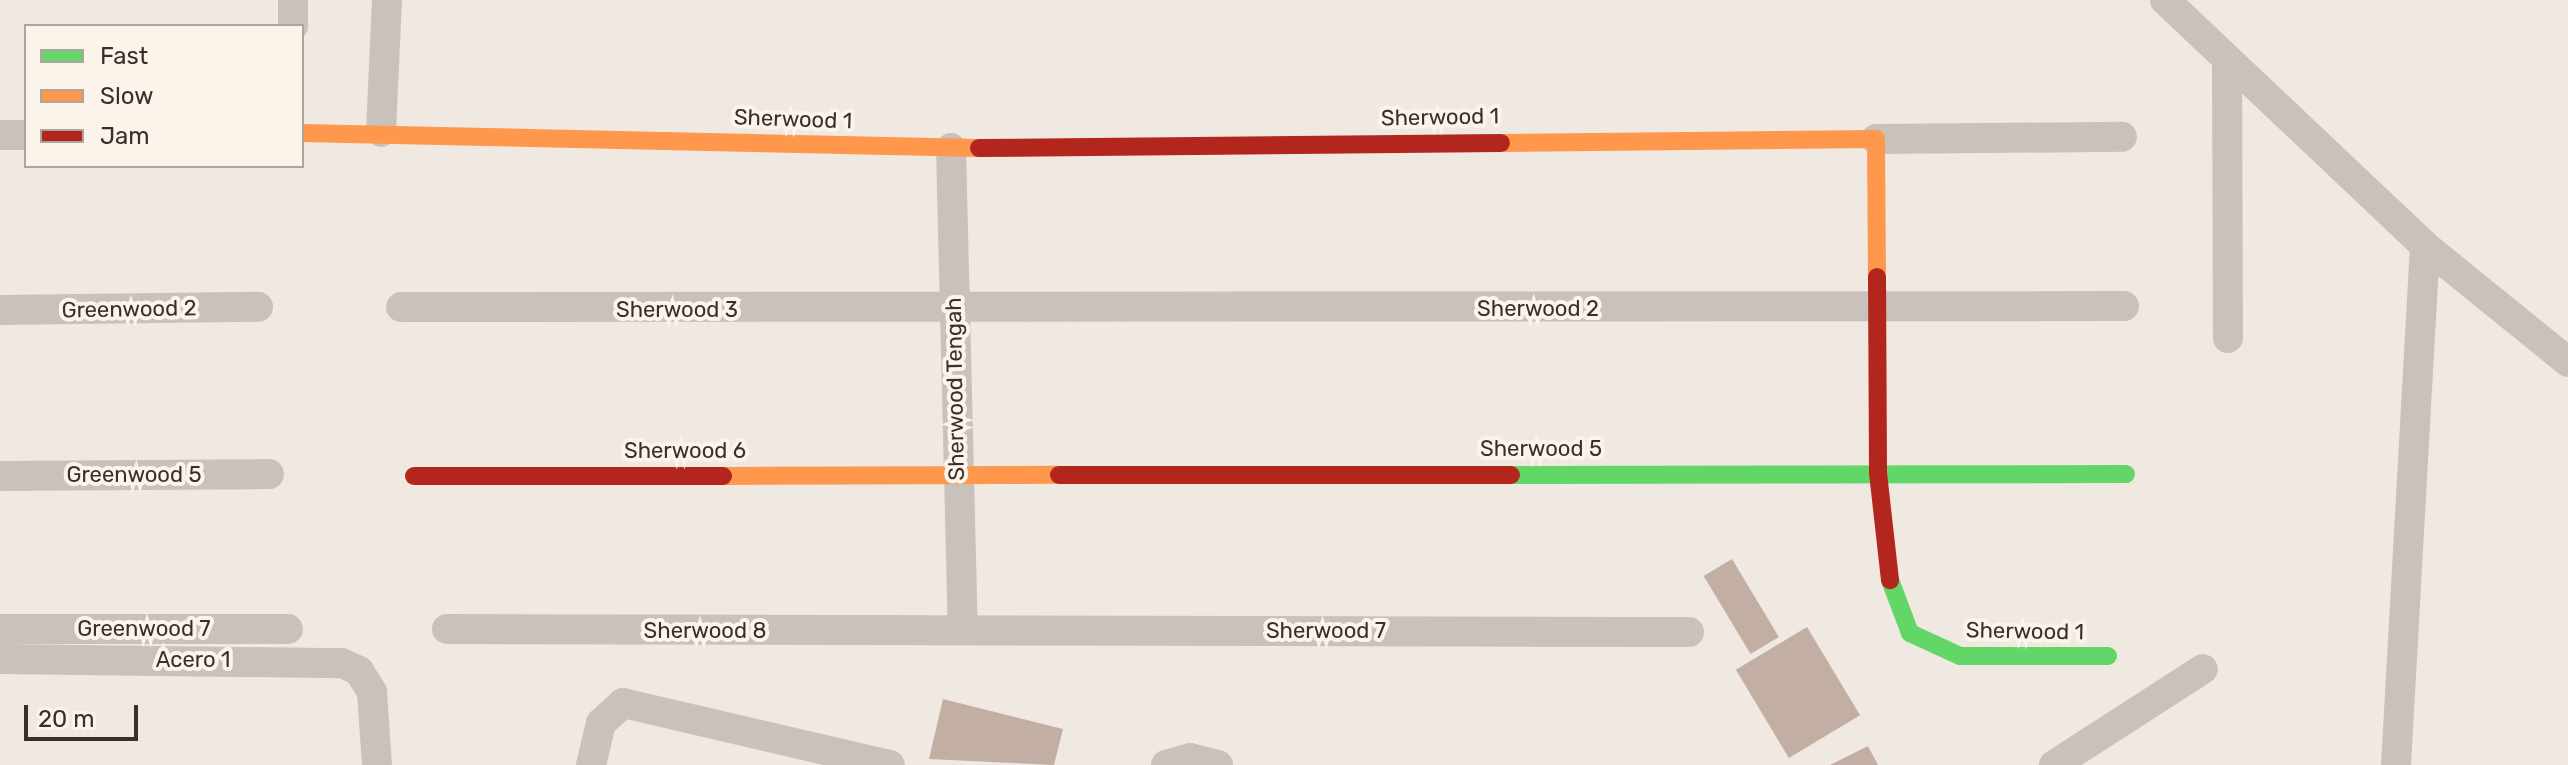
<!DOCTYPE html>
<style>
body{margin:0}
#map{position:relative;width:2568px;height:765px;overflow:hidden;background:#efe9e2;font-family:Rubik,sans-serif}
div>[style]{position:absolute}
.building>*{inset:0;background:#c3aea3;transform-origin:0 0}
.street>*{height:30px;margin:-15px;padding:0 15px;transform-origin:15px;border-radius:15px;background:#c8c2bb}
.fast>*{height:18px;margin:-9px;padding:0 9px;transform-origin:9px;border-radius:9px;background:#63d668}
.slow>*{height:18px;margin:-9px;padding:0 9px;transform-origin:9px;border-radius:9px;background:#ff974d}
.jam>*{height:18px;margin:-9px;padding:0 9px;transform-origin:9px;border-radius:9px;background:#b3261e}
span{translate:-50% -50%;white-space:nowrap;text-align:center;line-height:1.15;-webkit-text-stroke:8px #fbf4ea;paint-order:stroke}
.street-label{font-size:22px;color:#3a2f29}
.legend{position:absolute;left:24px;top:24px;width:280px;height:144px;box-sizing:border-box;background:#fbf4ea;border:2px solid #aea59d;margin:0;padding:10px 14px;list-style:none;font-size:24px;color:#3a2f29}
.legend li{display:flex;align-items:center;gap:16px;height:40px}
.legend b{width:40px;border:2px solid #aea59d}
.scale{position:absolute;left:24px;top:705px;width:114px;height:36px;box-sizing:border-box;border:4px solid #3a2f29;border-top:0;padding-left:10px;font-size:24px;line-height:28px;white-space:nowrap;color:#3a2f29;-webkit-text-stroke:6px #fbf4ea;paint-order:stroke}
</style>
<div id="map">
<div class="building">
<i style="left:1732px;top:559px;width:91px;height:33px;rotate:59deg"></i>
<i style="left:1807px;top:627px;width:103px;height:83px;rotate:59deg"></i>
<i style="clip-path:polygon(943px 699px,1063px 729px,1054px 765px,929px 759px)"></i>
<i style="clip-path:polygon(1868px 746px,1878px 765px,1830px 765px)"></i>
</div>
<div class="street">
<i style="left:2165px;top:0;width:358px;rotate:43.4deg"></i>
<i style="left:2425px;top:246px;width:184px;rotate:39deg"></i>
<i style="left:293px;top:26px;width:26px;rotate:-90deg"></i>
<i style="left:2227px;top:61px;width:277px;rotate:89.8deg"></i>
<i style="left:381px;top:132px;width:132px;rotate:-87.4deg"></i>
<i style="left:0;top:135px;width:26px"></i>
<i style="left:1876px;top:139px;width:246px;rotate:-0.5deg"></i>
<i style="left:951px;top:148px;width:482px;rotate:88.6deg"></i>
<i style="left:401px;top:307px;width:1723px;rotate:-0.03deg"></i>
<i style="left:0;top:310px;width:258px;rotate:-0.7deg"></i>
<i style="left:0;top:476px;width:269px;rotate:-0.4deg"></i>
<i style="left:0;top:629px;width:288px"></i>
<i style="left:447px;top:629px;width:1242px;rotate:0.14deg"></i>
<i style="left:0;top:659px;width:342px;rotate:0.7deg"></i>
<i style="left:342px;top:663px;width:19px;rotate:25deg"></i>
<i style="left:359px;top:671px;width:25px;rotate:58deg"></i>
<i style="left:372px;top:692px;width:73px;rotate:86.1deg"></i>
<i style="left:591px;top:765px;width:43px;rotate:-76.6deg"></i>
<i style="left:601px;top:723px;width:30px;rotate:-42deg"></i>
<i style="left:623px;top:703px;width:274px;rotate:13.1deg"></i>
<i style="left:1166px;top:765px;width:25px;rotate:-16deg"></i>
<i style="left:1190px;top:758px;width:29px;rotate:14deg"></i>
<i style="left:2054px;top:765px;width:177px;rotate:-32.8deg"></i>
<i style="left:2396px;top:765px;width:520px;rotate:-86.8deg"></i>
</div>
<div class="fast">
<i style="left:1511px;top:475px;width:615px;rotate:-0.09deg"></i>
<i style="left:1890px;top:580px;width:57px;rotate:69.3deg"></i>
<i style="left:1910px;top:633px;width:55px;rotate:24.7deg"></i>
<i style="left:1960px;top:656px;width:148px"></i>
</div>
<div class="slow">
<i style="left:302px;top:133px;width:677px;rotate:1.27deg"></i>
<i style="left:1501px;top:143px;width:375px;rotate:-0.6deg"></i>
<i style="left:1876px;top:139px;width:138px;rotate:89.6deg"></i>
<i style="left:723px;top:476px;width:336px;rotate:-0.2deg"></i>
</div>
<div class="jam">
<i style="left:979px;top:148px;width:522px;rotate:-0.55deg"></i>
<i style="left:1877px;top:277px;width:196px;rotate:89.7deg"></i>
<i style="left:1878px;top:473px;width:108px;rotate:83.6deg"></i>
<i style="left:1059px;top:475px;width:452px"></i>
<i style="left:414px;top:476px;width:309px"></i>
</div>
<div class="street-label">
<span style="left:1440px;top:117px;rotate:-1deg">Sherwood 1</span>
<span style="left:793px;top:119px;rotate:2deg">Sherwood 1</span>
<span style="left:129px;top:309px;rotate:-1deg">Greenwood 2</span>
<span style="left:1538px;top:309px">Sherwood 2</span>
<span style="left:677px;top:310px">Sherwood 3</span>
<span style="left:955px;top:389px;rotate:-91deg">Sherwood Tengah</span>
<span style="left:1541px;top:449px">Sherwood 5</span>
<span style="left:685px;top:451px">Sherwood 6</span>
<span style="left:134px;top:475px">Greenwood 5</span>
<span style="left:144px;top:629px">Greenwood 7</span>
<span style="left:705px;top:631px">Sherwood 8</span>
<span style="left:1326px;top:631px">Sherwood 7</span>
<span style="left:2025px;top:631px;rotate:1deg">Sherwood 1</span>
<span style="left:193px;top:660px">Acero 1</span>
</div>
<ul class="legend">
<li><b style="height:10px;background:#63d668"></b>Fast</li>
<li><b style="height:10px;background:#ff974d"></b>Slow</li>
<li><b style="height:10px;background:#b3261e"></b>Jam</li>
</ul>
<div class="scale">20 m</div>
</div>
